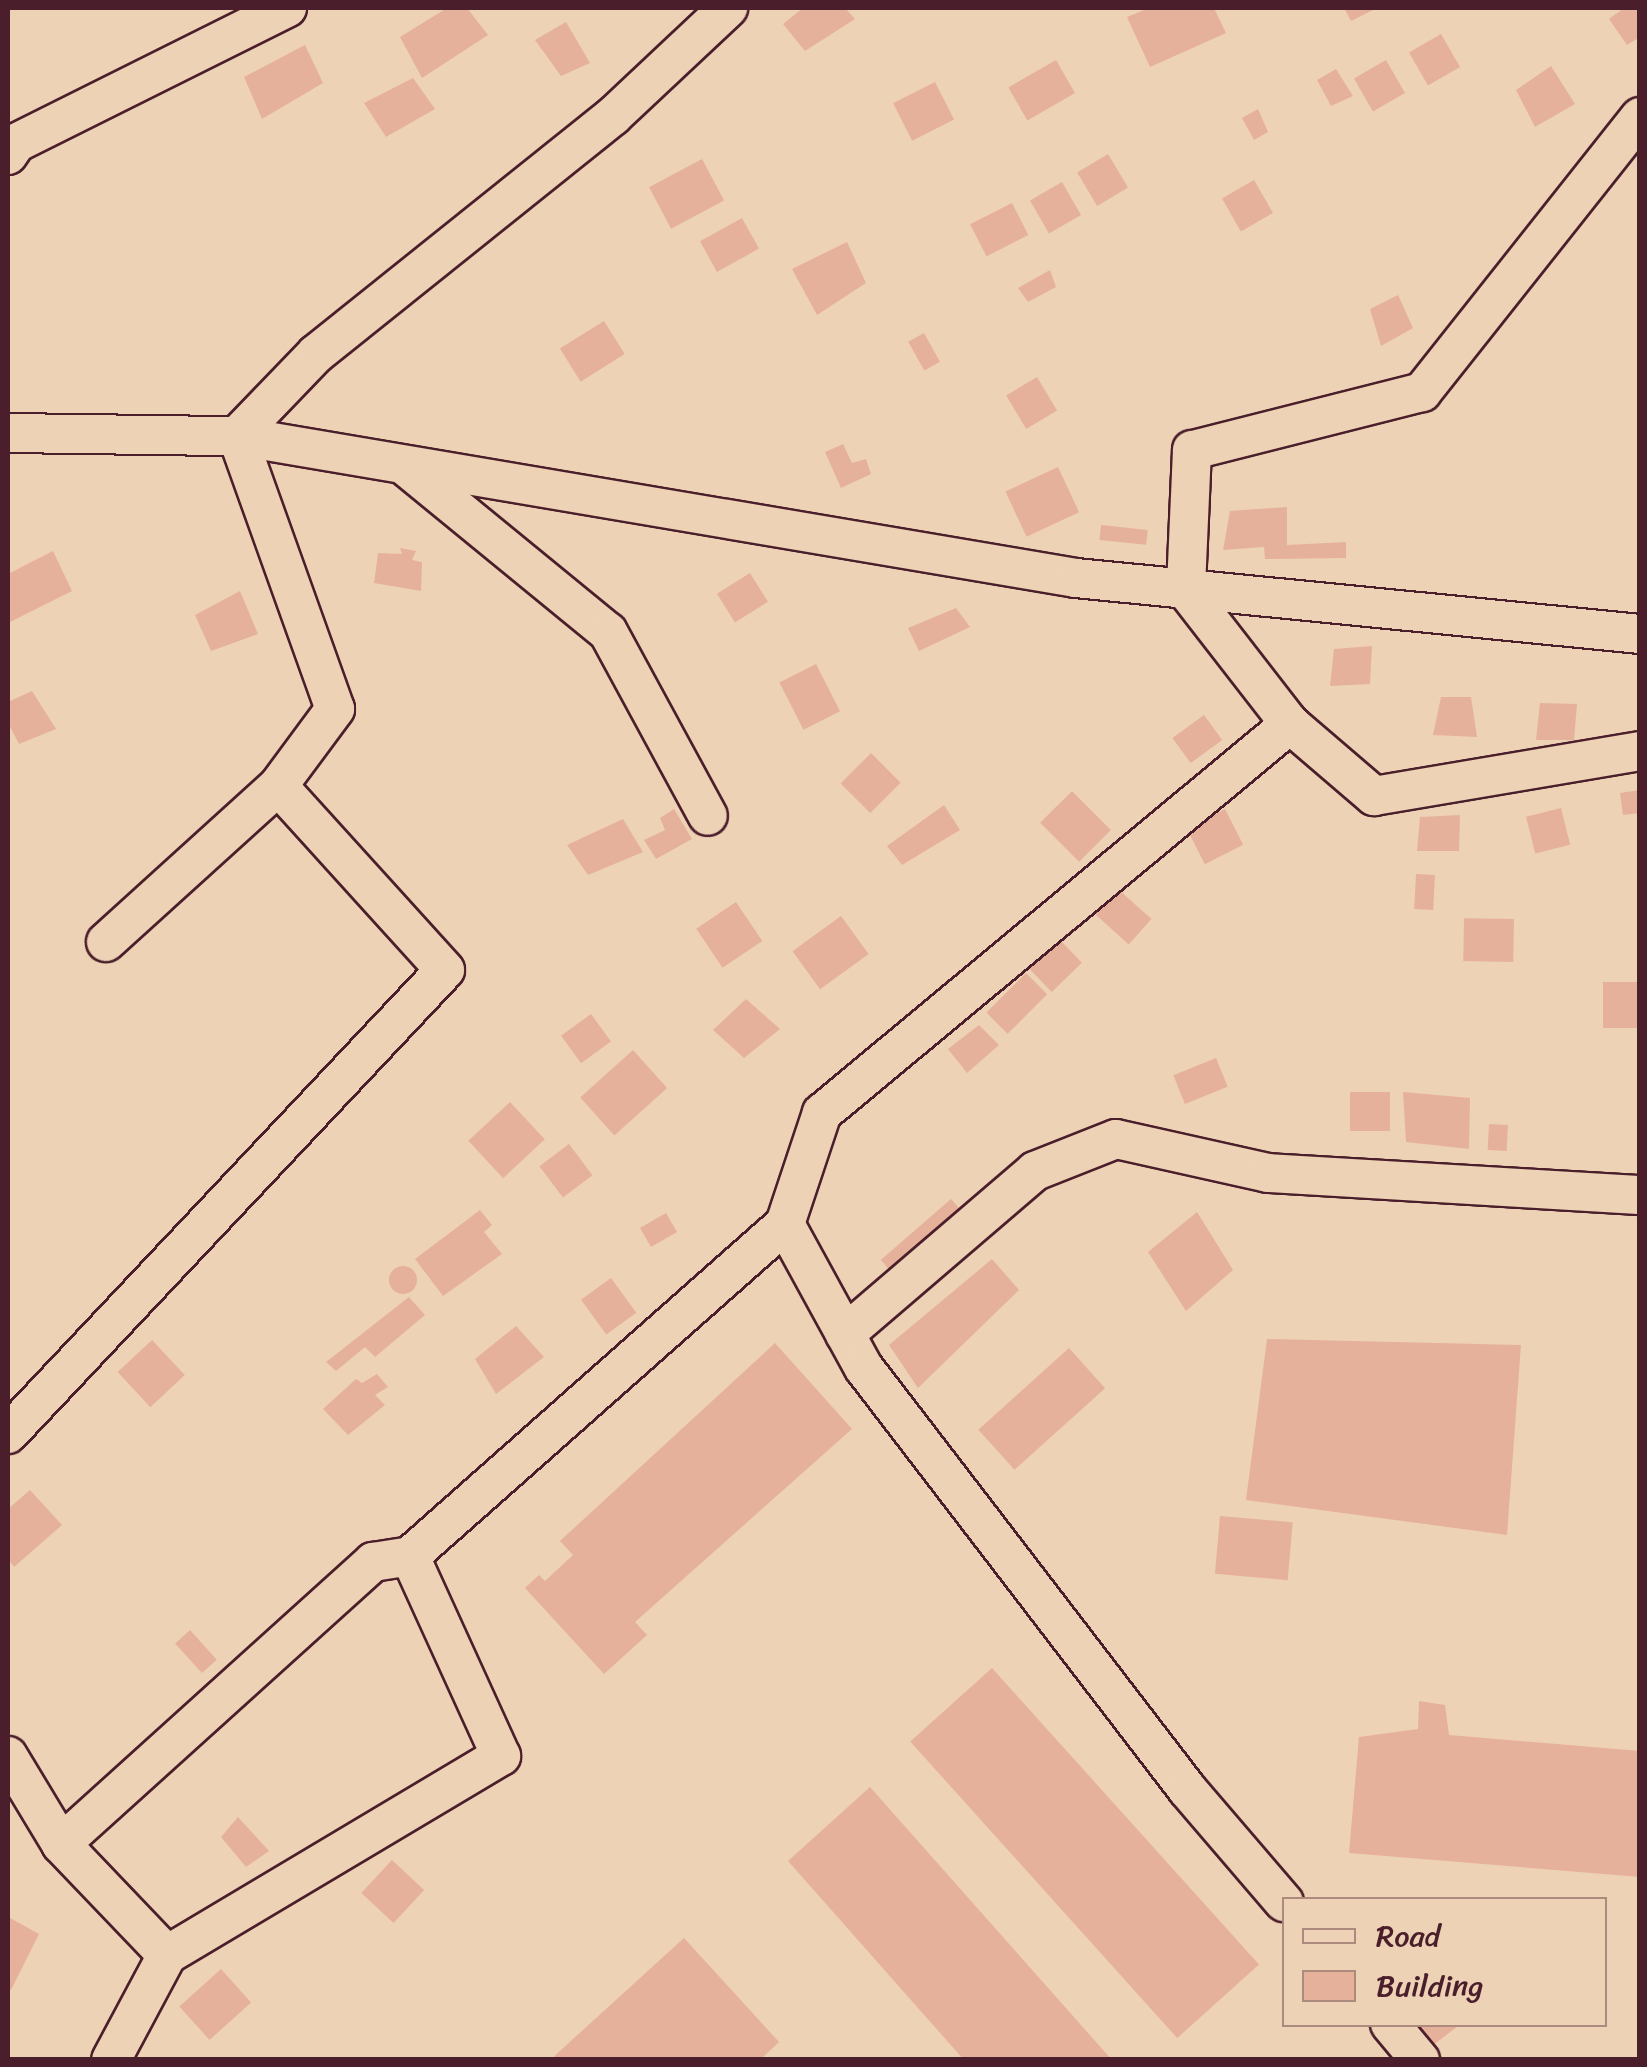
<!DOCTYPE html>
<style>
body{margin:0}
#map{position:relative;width:1647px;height:2067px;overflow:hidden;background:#eed2b5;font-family:Sriracha,sans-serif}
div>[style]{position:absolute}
.building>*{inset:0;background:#e6b19b;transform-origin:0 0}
.round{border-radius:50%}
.roads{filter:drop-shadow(2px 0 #4a1f2b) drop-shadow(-2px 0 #4a1f2b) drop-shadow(0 2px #4a1f2b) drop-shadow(0 -2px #4a1f2b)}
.minor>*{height:38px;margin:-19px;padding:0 19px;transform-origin:19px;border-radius:19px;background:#eed2b5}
span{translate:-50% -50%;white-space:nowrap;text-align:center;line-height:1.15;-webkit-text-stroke:8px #eed2b5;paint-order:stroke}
.frame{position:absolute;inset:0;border:10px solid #4a1f2b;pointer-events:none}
.legend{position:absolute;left:1282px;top:1897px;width:325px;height:130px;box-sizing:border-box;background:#eed2b5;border:2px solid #ac8a7e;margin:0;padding:12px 18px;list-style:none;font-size:30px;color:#4a1f2b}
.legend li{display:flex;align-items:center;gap:20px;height:50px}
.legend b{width:50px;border:2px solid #ac8a7e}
</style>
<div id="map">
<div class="building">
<i style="clip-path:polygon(447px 8px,467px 8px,488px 35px,422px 78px,400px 37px)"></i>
<i style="clip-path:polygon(803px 8px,845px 8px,855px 19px,805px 51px,783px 24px)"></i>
<i style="clip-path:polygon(1149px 8px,1214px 8px,1226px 33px,1150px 67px,1127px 17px)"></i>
<i style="clip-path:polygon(1344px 8px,1377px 8px,1351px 21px)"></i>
<i style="clip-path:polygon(1624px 8px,1640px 8px,1640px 37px,1627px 45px,1609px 19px)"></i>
<i style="clip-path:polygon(566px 22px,590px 63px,561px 76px,535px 40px)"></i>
<i style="left:1441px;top:34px;width:38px;height:37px;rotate:60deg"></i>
<i style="clip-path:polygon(305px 45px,323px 83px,262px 119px,244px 77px)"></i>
<i style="left:1056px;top:60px;width:38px;height:55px;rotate:60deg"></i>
<i style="left:1386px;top:60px;width:38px;height:37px;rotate:60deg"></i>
<i style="clip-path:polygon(1551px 66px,1575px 104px,1535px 127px,1516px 90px)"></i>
<i style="clip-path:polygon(1336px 69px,1353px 96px,1331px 106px,1317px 80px)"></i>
<i style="clip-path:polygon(413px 78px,435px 109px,386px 137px,364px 103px)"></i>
<i style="left:935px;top:82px;width:42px;height:47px;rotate:63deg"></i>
<i style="clip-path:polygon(1258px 109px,1268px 132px,1254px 140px,1242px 118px)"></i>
<i style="left:1108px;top:154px;width:39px;height:36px;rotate:59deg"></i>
<i style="left:702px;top:159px;width:47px;height:60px;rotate:62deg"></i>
<i style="left:1254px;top:180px;width:38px;height:37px;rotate:60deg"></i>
<i style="left:1062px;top:182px;width:38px;height:37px;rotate:60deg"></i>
<i style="left:1012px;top:203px;width:36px;height:47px;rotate:63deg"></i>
<i style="left:742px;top:218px;width:35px;height:48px;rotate:61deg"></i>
<i style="clip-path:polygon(847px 242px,866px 283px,817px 315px,792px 269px)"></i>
<i style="clip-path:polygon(1050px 270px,1056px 287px,1028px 302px,1018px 288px)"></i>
<i style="clip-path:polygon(1398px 295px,1413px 328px,1381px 346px,1370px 309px)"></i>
<i style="left:604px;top:321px;width:39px;height:52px;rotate:58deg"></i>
<i style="left:924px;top:333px;width:33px;height:18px;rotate:61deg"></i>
<i style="left:1037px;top:377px;width:39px;height:36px;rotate:59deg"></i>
<i style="clip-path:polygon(843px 444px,852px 463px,866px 459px,871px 474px,841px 488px,825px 452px)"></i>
<i style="left:1058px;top:467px;width:50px;height:58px;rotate:65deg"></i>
<i style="clip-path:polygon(1287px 507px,1287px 545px,1346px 542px,1346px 558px,1265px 559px,1264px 547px,1223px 550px,1230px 511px)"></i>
<i style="left:1101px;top:525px;width:47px;height:15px;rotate:6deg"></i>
<i style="clip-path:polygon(400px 548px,416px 551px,412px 560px,422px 562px,421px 591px,374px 583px,378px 553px,402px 554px)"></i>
<i style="clip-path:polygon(53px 551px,72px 591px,10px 622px,8px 574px)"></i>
<i style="left:750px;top:573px;width:34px;height:39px;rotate:58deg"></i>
<i style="clip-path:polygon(240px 591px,258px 634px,211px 651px,195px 615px)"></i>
<i style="clip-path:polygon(956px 608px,970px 627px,919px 651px,908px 628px)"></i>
<i style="clip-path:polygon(1372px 646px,1370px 684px,1330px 686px,1334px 649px)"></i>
<i style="left:816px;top:664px;width:53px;height:41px;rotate:63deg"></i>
<i style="clip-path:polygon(32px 691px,56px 729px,19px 744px,8px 723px,8px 702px)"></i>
<i style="clip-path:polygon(1441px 697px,1471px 697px,1477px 737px,1433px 735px)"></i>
<i style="clip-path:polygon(1540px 703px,1577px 704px,1574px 740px,1536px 740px)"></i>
<i style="left:1204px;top:715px;width:31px;height:39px;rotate:54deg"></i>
<i style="left:871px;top:753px;width:42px;height:43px;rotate:45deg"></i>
<i style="clip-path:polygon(1640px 790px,1640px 813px,1623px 815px,1620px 793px)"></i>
<i style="left:1072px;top:791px;width:55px;height:45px;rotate:45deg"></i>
<i style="clip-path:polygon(944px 805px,960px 830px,902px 865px,887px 846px)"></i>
<i style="left:1561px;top:808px;width:38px;height:36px;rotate:76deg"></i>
<i style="clip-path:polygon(674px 809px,692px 839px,656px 859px,644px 840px,665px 830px,660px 818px)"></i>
<i style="left:1225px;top:809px;width:40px;height:43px;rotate:63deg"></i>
<i style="clip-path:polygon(1460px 815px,1459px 851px,1417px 851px,1420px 817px)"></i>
<i style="clip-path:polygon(623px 819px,643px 852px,588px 875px,567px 845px)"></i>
<i style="left:1435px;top:875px;width:35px;height:19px;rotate:93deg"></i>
<i style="left:1118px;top:889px;width:45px;height:34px;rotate:42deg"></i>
<i style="left:736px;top:902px;width:47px;height:48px;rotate:56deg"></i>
<i style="left:841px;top:916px;width:47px;height:60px;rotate:54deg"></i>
<i style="left:1514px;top:919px;width:43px;height:50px;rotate:91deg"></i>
<i style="left:1059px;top:939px;width:33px;height:42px;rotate:46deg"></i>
<i style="left:1026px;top:973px;width:30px;height:56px;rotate:45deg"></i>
<i style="left:1603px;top:982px;width:37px;height:46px"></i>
<i style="clip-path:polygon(746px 999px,780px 1029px,744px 1058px,713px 1030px)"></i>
<i style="left:591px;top:1014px;width:34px;height:37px;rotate:54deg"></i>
<i style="clip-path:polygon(979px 1025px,999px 1045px,967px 1073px,948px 1049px)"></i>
<i style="left:633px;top:1050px;width:51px;height:71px;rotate:48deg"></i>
<i style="left:1216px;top:1058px;width:31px;height:46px;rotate:68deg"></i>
<i style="left:1350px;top:1092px;width:40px;height:39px"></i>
<i style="clip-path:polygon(1403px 1092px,1470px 1098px,1469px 1149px,1406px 1142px)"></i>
<i style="left:510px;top:1102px;width:51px;height:57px;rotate:47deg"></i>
<i style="left:1489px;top:1124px;width:19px;height:26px;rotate:3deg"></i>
<i style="left:569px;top:1144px;width:39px;height:37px;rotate:53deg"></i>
<i style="left:951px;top:1199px;width:18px;height:93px;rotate:49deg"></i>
<i style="clip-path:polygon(480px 1210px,492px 1225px,484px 1232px,502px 1254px,443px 1296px,415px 1259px)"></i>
<i style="clip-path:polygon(1197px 1212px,1233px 1270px,1186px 1311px,1148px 1252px)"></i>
<i style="left:666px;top:1213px;width:22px;height:30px;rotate:60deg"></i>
<i style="clip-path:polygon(992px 1259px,1019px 1290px,918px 1388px,889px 1345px)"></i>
<i class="round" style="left:389px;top:1266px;width:28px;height:28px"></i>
<i style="left:611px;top:1278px;width:43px;height:37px;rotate:54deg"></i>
<i style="clip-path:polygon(409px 1297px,425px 1315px,375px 1357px,365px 1347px,336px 1371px,326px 1362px)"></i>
<i style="clip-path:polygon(516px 1326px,544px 1357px,496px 1394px,475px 1359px)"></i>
<i style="clip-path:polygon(1267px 1339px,1521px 1345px,1507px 1535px,1246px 1500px)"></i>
<i style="left:152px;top:1340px;width:48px;height:47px;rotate:47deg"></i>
<i style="clip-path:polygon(775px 1343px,852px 1429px,635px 1622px,647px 1635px,604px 1674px,525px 1588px,539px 1575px,545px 1581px,573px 1555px,560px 1541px)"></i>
<i style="left:1069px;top:1348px;width:54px;height:122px;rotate:48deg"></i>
<i style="clip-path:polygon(377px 1374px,388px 1387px,375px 1395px,385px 1405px,348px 1435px,323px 1409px,356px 1379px,362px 1383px)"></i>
<i style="clip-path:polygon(30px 1490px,62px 1525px,14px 1567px,8px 1559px,8px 1509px)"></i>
<i style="left:1220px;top:1516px;width:73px;height:58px;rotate:5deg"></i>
<i style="left:190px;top:1630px;width:40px;height:20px;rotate:48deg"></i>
<i style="left:992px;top:1668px;width:399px;height:110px;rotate:48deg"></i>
<i style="clip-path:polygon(1419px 1701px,1445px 1705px,1449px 1735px,1640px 1751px,1640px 1877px,1349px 1853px,1359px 1737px,1418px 1729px)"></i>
<i style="clip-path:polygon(870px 1787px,1112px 2060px,964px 2060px,788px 1861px)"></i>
<i style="clip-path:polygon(238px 1817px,269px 1851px,246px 1867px,221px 1837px)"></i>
<i style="left:392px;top:1860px;width:44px;height:45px;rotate:43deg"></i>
<i style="clip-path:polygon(10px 1918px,39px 1934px,11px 1990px,8px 1988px)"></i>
<i style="clip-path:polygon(684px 1938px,779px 2042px,760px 2060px,550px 2060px)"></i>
<i style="left:221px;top:1969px;width:45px;height:56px;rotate:48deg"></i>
<i style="clip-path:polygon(1416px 2024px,1461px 2024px,1433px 2045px)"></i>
</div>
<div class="roads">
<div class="minor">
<i style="left:1640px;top:117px;width:351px;rotate:128.4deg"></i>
<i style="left:1422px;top:392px;width:237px;rotate:165.8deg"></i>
<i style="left:1192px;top:450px;width:140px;rotate:92.5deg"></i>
<i style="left:1186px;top:590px;width:170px;rotate:52.2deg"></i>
<i style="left:1290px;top:724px;width:111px;rotate:40.6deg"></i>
<i style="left:1374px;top:796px;width:270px;rotate:-9.6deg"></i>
<i style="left:8px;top:155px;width:14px;rotate:-56deg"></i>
<i style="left:16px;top:143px;width:303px;rotate:-26.5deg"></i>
<i style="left:8px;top:433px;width:229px;rotate:0.8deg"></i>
<i style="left:237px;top:436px;width:851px;rotate:9.61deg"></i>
<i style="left:1076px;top:578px;width:567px;rotate:5.67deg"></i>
<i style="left:405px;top:466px;width:262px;rotate:39.3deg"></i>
<i style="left:608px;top:632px;width:209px;rotate:61.5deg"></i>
<i style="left:106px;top:942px;width:232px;rotate:-42.2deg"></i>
<i style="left:785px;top:1224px;width:164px;rotate:61.3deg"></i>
<i style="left:864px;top:1368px;width:531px;rotate:52.5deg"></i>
<i style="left:1187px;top:1789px;width:149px;rotate:49.4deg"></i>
<i style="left:845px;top:1334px;width:250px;rotate:-40.6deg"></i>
<i style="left:1035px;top:1171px;width:87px;rotate:-21.6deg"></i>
<i style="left:1116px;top:1139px;width:156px;rotate:12.6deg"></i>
<i style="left:1268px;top:1173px;width:373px;rotate:3.4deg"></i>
<i style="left:8px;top:1434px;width:637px;rotate:-46.72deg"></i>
<i style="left:445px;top:970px;width:248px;rotate:-132.2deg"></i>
<i style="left:278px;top:786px;width:96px;rotate:-53.5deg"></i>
<i style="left:335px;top:709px;width:290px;rotate:-109.7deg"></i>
<i style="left:237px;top:436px;width:114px;rotate:-46.1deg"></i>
<i style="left:316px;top:354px;width:381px;rotate:-38.7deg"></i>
<i style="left:613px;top:116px;width:158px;rotate:-43.2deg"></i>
<i style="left:8px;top:1756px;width:103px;rotate:58.9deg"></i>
<i style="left:61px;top:1844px;width:153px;rotate:46.3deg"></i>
<i style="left:61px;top:1844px;width:421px;rotate:-42.1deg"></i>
<i style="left:373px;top:1562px;width:37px;rotate:-9deg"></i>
<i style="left:410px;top:1556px;width:501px;rotate:-41.52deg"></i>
<i style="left:785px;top:1224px;width:117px;rotate:-71.6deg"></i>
<i style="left:822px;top:1113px;width:609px;rotate:-39.73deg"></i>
<i style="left:1390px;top:2024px;width:47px;rotate:50.2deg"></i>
<i style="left:111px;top:2060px;width:119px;rotate:-61.9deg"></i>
<i style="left:167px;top:1955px;width:389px;rotate:-30.8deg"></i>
<i style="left:501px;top:1756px;width:220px;rotate:-114.5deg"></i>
</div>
</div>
<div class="frame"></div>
<ul class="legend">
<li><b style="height:12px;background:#eed2b5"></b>Road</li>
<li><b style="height:28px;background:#e6b19b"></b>Building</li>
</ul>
</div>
